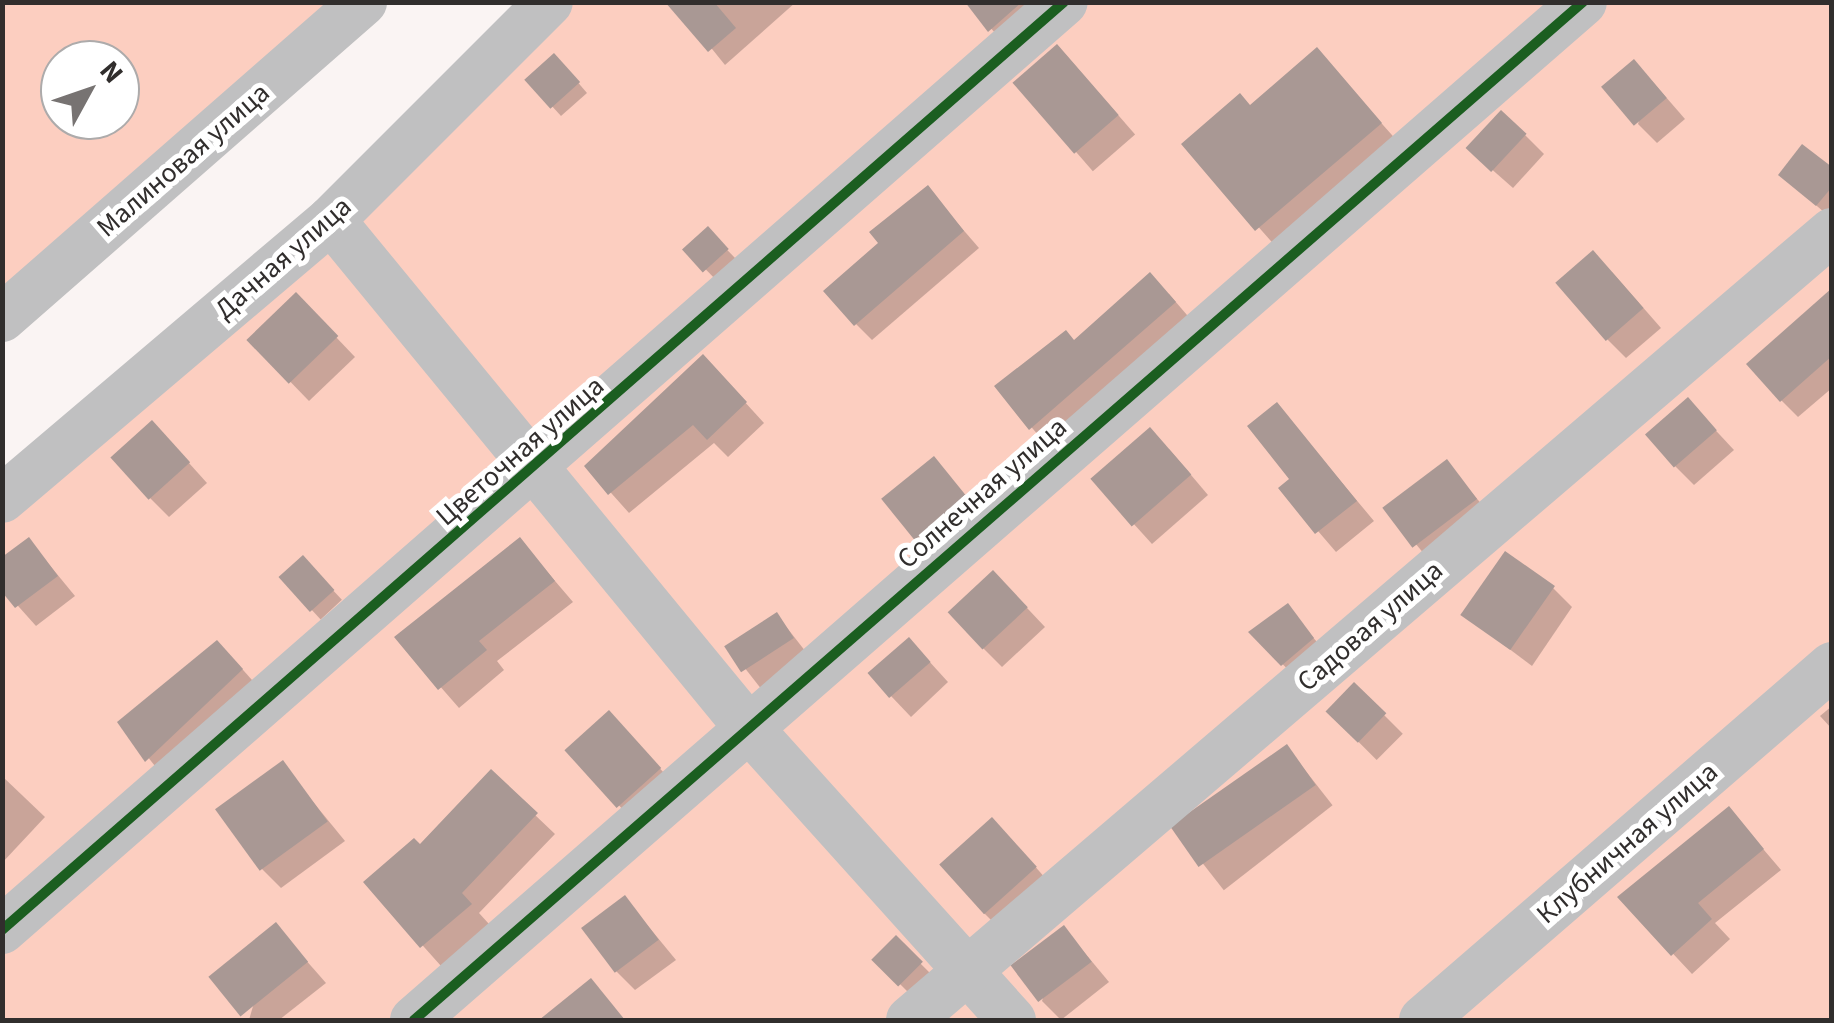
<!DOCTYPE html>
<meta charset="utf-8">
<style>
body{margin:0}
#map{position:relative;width:1834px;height:1023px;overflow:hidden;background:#faf4f3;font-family:"Source Sans 3",sans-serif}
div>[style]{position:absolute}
.green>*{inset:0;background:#fccec0}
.shadow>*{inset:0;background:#0003;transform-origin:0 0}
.building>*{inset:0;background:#a99894;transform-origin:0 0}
.minor>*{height:48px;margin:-24px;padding:0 24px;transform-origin:24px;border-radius:24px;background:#c0c0c1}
.cycleway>*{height:10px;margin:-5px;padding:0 5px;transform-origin:5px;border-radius:5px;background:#1b5e20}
span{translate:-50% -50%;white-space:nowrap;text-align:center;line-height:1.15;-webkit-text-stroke:10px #fff;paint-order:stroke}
.street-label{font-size:28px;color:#312e2d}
.frame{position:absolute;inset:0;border:5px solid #312e2d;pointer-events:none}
.north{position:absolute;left:40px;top:40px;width:100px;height:100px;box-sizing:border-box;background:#fff;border:2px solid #adabab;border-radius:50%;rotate:50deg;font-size:28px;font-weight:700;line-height:40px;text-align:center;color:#312e2d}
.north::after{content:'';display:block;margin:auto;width:35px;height:45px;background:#777372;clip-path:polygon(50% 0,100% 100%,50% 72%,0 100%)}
</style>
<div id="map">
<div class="green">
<i style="clip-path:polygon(evenodd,3px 3px,387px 3px,3px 338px,3px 3px,60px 60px,120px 60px,120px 120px,60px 120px,60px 60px)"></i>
<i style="clip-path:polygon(549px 3px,1831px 3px,1831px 1020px,3px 1020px,2px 487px)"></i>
</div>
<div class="shadow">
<i style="clip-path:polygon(674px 2px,796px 2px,725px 65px)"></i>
<i style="clip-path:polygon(968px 2px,1062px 2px,1009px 49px)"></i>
<i style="left:1059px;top:47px;width:116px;height:56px;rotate:49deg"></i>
<i style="clip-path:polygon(1317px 51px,1408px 153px,1285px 257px,1185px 144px,1251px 108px)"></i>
<i style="clip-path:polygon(563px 65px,587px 93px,561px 116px,528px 80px)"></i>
<i style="clip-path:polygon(1652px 81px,1685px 119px,1657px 143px,1638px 124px)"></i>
<i style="clip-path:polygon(1525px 135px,1544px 154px,1513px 188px,1488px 166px)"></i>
<i style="clip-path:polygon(1832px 170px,1832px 219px,1781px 175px)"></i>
<i style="clip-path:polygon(927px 188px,979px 248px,872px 340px,856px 324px,881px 243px)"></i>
<i style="left:708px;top:230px;width:42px;height:29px;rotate:46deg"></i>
<i style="clip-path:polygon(1612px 272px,1661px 328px,1626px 358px,1607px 339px)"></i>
<i style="clip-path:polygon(1832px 290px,1832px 388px,1798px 417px,1781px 400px)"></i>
<i style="clip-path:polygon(1169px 294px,1193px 322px,1049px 448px,997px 386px)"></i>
<i style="clip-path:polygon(315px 315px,355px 357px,309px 401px,250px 340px)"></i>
<i style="clip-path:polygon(722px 377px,764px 423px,728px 457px,714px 443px,629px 513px,587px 466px)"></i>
<i style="clip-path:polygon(1277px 405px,1374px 521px,1336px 552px,1281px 488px,1293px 479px)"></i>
<i style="clip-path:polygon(1706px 420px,1734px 450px,1694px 485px,1675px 466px)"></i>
<i style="clip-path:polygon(171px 443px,207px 483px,169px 517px,150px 498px)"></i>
<i style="clip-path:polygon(1169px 449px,1208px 495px,1152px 544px,1093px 479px)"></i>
<i style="clip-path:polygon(934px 460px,984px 517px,934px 557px,915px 538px)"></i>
<i style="left:1447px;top:463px;width:74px;height:76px;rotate:50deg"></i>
<i style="clip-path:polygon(29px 540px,75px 596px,36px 626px,2px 588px)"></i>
<i style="clip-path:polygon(520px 540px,573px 602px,497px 661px,504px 670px,459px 708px,397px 637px)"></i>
<i style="left:303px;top:558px;width:57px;height:29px;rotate:47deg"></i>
<i style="clip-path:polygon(1553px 588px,1572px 607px,1532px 666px,1464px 615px)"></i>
<i style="clip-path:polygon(1012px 592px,1045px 627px,1002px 667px,983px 648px)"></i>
<i style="clip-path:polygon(1288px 607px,1331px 659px,1302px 684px,1252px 633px)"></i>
<i style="left:777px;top:615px;width:55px;height:58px;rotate:52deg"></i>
<i style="clip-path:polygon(928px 660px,948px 682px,911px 717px,871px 675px)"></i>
<i style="clip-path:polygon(236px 662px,260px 689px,166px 780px,121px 723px)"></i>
<i style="left:1354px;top:685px;width:69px;height:37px;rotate:45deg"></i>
<i style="clip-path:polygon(1832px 706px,1832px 729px,1820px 716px)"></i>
<i style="clip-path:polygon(628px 732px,678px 789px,637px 825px,568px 750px)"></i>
<i style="left:1287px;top:747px;width:74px;height:138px;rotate:52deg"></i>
<i style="clip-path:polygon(282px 764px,345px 841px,281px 888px,262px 869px)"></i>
<i style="clip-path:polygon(491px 773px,555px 834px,479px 913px,489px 924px,441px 966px,366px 882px,420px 848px)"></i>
<i style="clip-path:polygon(2px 776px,45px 817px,2px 863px)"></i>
<i style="clip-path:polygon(1729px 809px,1781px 870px,1715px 923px,1730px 939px,1692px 974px,1620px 897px)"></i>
<i style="clip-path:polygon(1011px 839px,1054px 888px,1003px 932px,984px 913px)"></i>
<i style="clip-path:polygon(625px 898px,676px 960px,635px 990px,616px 971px)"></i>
<i style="clip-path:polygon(276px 926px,326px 983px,279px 1020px,249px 1020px)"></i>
<i style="clip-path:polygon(1064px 928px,1109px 982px,1061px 1020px,1042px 1001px)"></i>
<i style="left:896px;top:939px;width:48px;height:29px;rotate:45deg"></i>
</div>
<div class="building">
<i style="clip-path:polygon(665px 2px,714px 2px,736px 28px,708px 52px)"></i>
<i style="clip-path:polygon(965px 2px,1022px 2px,988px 32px)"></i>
<i style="left:1057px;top:44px;width:94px;height:59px;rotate:49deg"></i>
<i style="clip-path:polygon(1317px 47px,1382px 123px,1255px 231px,1181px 144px,1240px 93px,1250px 105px)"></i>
<i style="left:554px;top:53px;width:39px;height:40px;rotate:48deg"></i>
<i style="left:1634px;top:59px;width:51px;height:43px;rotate:50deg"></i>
<i style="left:1501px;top:110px;width:35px;height:52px;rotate:43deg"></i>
<i style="clip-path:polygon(1802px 144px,1832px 167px,1832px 187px,1816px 206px,1778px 175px)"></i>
<i style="clip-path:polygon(928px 185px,964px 231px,854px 326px,823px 291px,878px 243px,869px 232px)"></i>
<i style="left:708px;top:226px;width:31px;height:35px;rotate:48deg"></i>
<i style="left:1593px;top:250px;width:77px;height:50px;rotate:49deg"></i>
<i style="clip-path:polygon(1150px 272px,1176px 302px,1029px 430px,994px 386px,1066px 330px,1074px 340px)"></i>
<i style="clip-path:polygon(1832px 288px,1832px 356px,1780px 402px,1746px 364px)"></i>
<i style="left:296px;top:292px;width:61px;height:69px;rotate:46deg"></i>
<i style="clip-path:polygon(703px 354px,747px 402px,707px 440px,693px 425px,608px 495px,584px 466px)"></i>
<i style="left:1688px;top:397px;width:44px;height:57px;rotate:49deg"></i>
<i style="clip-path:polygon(1277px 402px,1357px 501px,1315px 534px,1278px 488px,1289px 479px,1247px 426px)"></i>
<i style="left:152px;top:420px;width:57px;height:56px;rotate:48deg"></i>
<i style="left:1150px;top:427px;width:63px;height:79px;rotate:49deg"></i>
<i style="left:934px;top:456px;width:53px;height:68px;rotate:51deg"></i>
<i style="left:1447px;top:459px;width:50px;height:81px;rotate:53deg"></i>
<i style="clip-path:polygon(29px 537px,58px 576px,15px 608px,2px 592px,2px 557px)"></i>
<i style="clip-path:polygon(520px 537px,555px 581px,479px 641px,487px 650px,438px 690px,394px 637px)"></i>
<i style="left:1505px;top:551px;width:61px;height:78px;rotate:35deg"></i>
<i style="left:303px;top:555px;width:47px;height:33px;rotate:48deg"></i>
<i style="left:993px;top:570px;width:51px;height:62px;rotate:47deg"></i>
<i style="clip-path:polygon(1288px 603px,1314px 638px,1281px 666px,1248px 632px)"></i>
<i style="left:777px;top:612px;width:31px;height:63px;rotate:57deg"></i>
<i style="left:909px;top:637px;width:33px;height:55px;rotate:49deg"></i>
<i style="clip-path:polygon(217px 640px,243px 669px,145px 762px,117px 722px)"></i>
<i style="left:1354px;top:682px;width:45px;height:41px;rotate:44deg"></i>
<i style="left:609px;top:710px;width:78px;height:60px;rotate:48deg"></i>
<i style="left:1287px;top:744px;width:50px;height:143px;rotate:55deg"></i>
<i style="left:283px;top:760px;width:76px;height:84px;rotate:54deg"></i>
<i style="clip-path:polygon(491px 769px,538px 813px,462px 893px,472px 904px,420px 948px,363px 882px,414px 838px,420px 844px)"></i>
<i style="clip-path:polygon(1729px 806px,1764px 849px,1698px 903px,1712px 919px,1671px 956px,1617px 897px)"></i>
<i style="left:992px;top:817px;width:67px;height:71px;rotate:48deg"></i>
<i style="left:625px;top:895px;width:56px;height:55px;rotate:53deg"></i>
<i style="left:276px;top:922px;width:51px;height:87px;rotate:51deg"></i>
<i style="left:1064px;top:925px;width:46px;height:67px;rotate:53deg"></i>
<i style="left:896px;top:935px;width:38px;height:35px;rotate:45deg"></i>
<i style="clip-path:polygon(591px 978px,625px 1020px,539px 1020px)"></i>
</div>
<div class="minor">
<i style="left:331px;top:220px;width:655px;rotate:50.58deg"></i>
<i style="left:747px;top:726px;width:396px;rotate:48deg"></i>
<i style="left:2px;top:318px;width:480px;rotate:-41.2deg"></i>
<i style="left:2px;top:499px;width:431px;rotate:-40.3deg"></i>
<i style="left:331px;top:220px;width:308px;rotate:-45deg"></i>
<i style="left:2px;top:930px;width:1410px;rotate:-41.15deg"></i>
<i style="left:414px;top:1020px;width:1550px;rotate:-41.05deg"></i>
<i style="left:910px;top:1020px;width:1213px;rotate:-40.52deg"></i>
<i style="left:1423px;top:1020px;width:541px;rotate:-40.88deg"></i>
</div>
<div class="cycleway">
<i style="left:2px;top:930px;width:1410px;rotate:-41.15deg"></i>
<i style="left:414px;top:1020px;width:1550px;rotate:-41.05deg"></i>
</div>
<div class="street-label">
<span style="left:183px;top:160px;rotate:-41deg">Малиновая улица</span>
<span style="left:283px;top:258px;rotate:-41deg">Дачная улица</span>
<span style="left:520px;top:451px;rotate:-41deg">Цветочная улица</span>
<span style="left:982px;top:493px;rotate:-41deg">Солнечная улица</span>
<span style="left:1370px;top:626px;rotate:-41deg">Садовая улица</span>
<span style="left:1627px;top:843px;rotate:-41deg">Клубничная улица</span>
</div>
<div class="frame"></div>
<div class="north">N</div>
</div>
